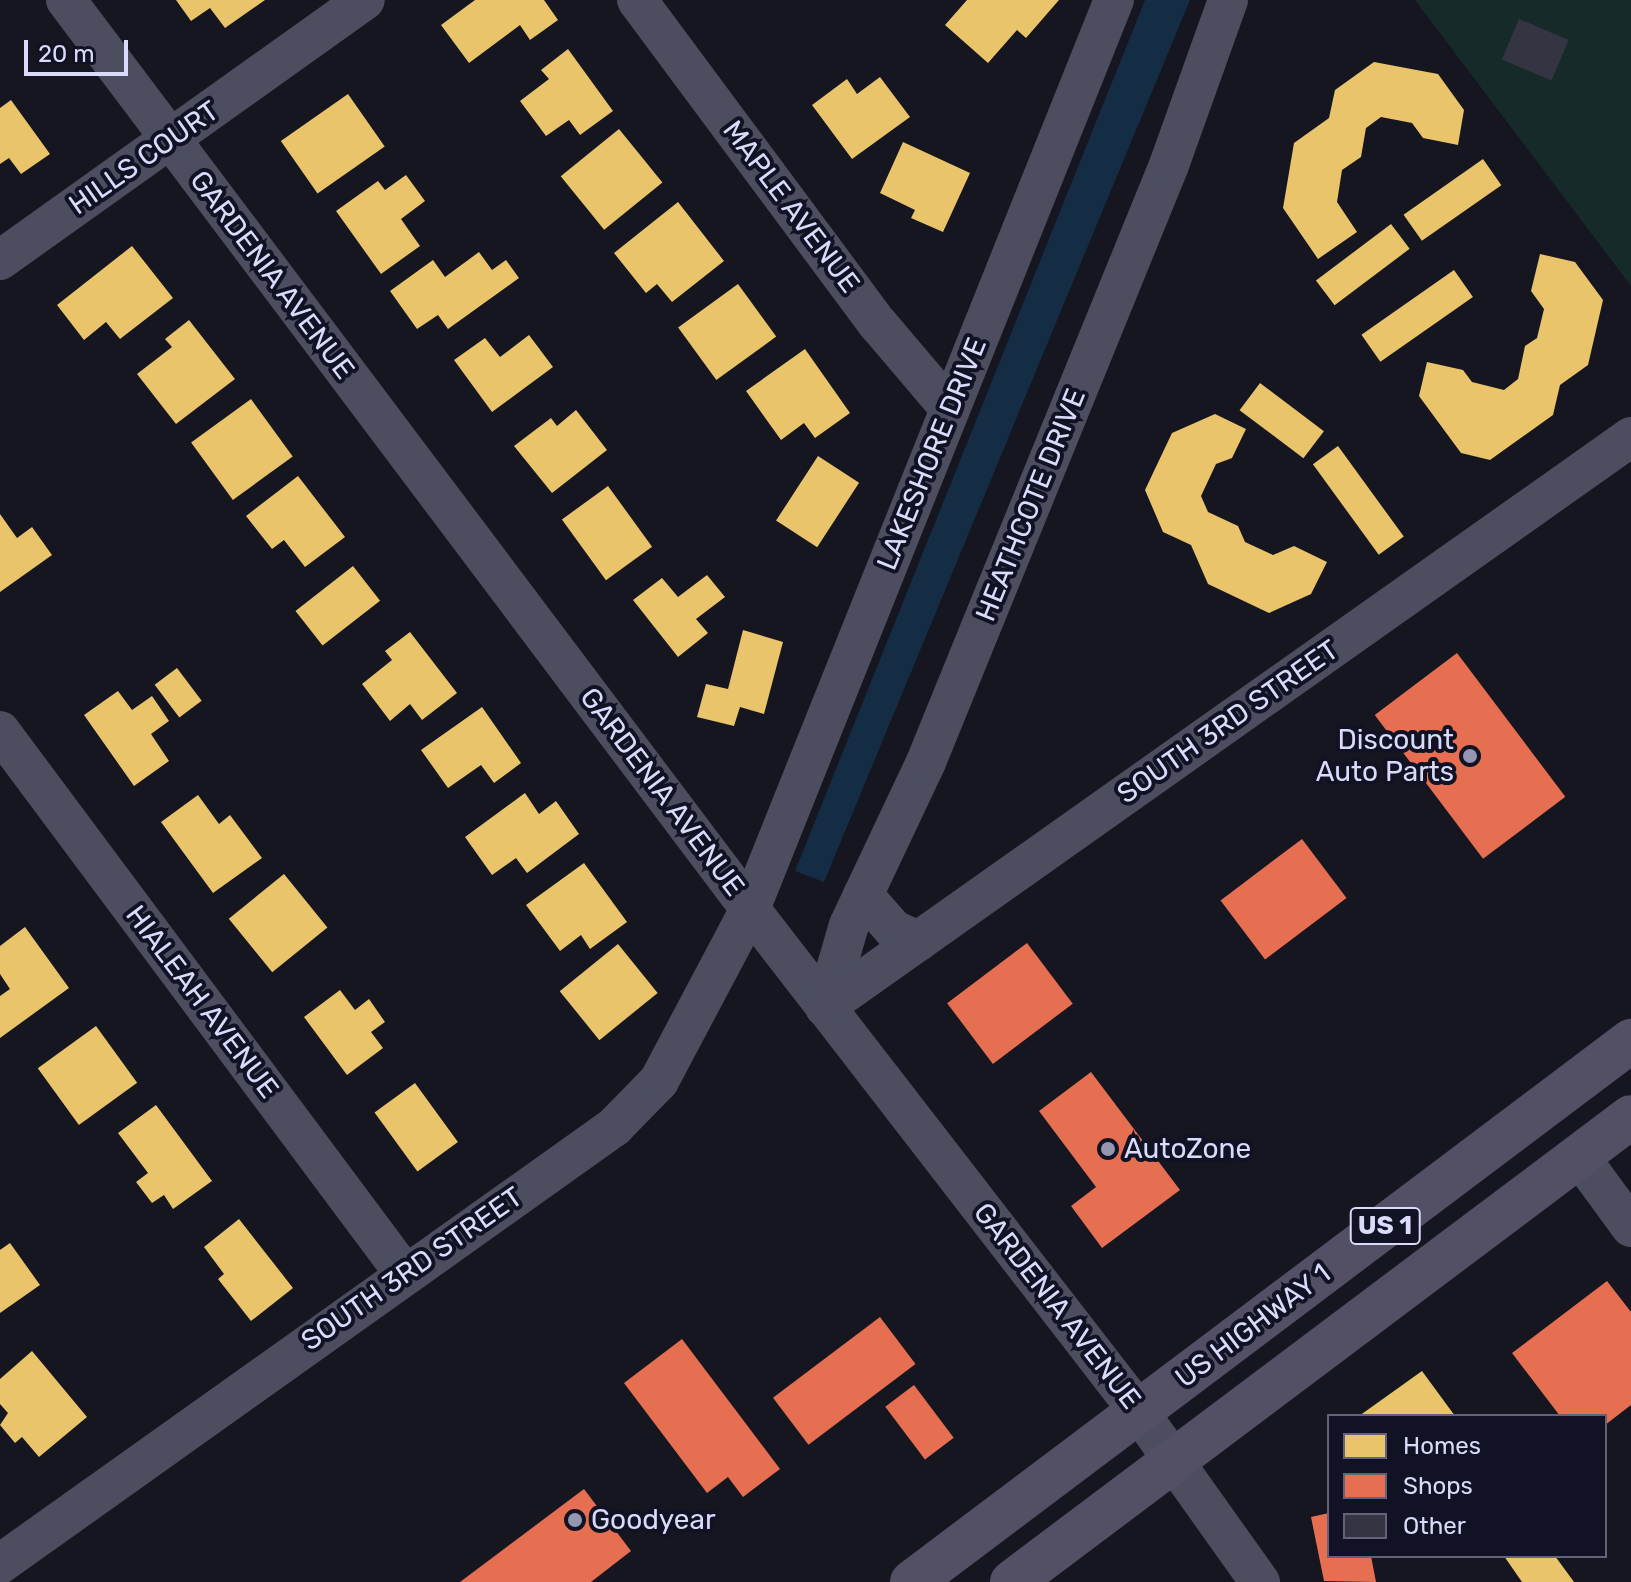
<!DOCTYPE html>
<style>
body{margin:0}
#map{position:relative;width:1631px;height:1582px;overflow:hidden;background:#161621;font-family:Rubik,sans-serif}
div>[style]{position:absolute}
.green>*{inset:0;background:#162b29}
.water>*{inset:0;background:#142c44}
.homes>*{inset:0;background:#e9c46a;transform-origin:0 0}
.shops>*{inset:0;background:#e76f51;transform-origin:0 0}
.building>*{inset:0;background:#343442;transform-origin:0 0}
.minor>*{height:40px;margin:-20px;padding:0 20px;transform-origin:20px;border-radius:20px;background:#4c4e60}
.primary>*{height:44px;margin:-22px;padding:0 22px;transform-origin:22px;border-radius:22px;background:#534f65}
.dots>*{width:22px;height:22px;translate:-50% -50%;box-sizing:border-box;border:4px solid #121225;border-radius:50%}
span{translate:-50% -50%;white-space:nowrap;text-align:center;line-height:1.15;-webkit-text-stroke:8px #121225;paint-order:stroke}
.shield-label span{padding:2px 6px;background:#121225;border:2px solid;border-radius:6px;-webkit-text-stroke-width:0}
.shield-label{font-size:26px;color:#dadbfb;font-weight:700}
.street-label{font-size:28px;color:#dadbfb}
.poi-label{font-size:28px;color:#dadbfb}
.right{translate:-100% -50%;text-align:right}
.left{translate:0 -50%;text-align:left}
.legend{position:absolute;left:1327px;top:1414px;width:280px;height:144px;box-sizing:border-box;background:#121225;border:2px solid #62627b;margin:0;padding:10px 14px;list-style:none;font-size:24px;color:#dadbfb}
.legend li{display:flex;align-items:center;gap:16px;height:40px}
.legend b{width:40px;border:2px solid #62627b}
.scale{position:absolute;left:24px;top:40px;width:104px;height:36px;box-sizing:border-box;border:4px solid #dadbfb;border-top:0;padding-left:10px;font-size:24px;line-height:28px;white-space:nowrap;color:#dadbfb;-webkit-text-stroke:6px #121225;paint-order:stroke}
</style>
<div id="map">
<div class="green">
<i style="clip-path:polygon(1415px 0,1631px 0,1631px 286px)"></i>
</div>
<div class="water">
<i style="clip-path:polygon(1145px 0,1190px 0,824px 882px,795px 871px)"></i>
</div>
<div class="homes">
<i style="clip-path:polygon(176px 0,265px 0,225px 28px,210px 8px,191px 21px)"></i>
<i style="clip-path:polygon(475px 0,544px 0,558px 20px,530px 40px,520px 25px,469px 63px,441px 25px)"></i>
<i style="clip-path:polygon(967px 0,1059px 0,1026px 38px,1017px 30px,988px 63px,945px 25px)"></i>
<i style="clip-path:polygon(568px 49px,613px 111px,580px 135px,569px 120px,546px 136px,520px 101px,549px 79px,541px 70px)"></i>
<i style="clip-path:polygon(1374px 62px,1438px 74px,1464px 110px,1458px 145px,1423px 138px,1412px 123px,1381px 117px,1366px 128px,1361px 157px,1342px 170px,1337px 202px,1357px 232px,1318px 259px,1283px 208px,1294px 143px,1329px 118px,1335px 90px)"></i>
<i style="clip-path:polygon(880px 77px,910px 117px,852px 159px,812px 105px,847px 79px,857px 94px)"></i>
<i style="left:348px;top:94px;width:64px;height:82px;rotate:55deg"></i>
<i style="clip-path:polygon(11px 100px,50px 154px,21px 174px,9px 158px,0 164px,0 108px)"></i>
<i style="left:619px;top:129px;width:69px;height:75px;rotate:51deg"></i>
<i style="clip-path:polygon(903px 142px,970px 173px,943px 232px,911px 218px,915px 210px,880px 193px)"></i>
<i style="left:1483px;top:159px;width:32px;height:97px;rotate:55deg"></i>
<i style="clip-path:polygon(406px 175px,425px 201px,401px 219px,420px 246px,381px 274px,336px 211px,378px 181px,385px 190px)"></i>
<i style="clip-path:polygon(678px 202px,724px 261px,672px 302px,657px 284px,646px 293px,614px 253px)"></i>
<i style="left:1391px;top:224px;width:31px;height:94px;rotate:53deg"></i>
<i style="clip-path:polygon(132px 246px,173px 298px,120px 339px,106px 322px,84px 340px,57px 305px)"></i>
<i style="clip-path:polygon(479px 252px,492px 270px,506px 260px,519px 278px,448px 329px,438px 315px,417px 329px,390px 291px,433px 260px,445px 277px)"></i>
<i style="clip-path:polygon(1540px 254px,1575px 262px,1603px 300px,1588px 365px,1560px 385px,1553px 415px,1490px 460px,1461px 453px,1419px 396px,1427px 362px,1463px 370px,1472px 382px,1504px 390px,1518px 379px,1525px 346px,1537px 338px,1544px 309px,1531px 291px)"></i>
<i style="left:1454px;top:270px;width:33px;height:113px;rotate:55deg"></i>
<i style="left:738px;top:284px;width:65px;height:74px;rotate:54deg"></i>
<i style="clip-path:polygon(189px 320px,235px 379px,176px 424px,137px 374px,172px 347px,165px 339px)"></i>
<i style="clip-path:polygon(529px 335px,553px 367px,492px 412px,454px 360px,485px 338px,500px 357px)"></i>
<i style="clip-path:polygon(805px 349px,850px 413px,815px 438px,804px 423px,781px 440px,746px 391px)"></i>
<i style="left:1260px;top:383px;width:80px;height:34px;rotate:37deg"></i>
<i style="left:251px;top:399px;width:71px;height:74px;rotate:54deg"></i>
<i style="clip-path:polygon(576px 410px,607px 450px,552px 493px,514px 446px,551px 418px,557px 426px)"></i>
<i style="clip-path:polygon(1215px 414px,1246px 429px,1232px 458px,1216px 464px,1201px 496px,1208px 512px,1238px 526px,1245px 542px,1273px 555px,1294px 546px,1327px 562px,1311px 594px,1269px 613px,1208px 584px,1191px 545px,1163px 532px,1145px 490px,1172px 433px)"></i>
<i style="left:1338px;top:446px;width:112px;height:31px;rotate:54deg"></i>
<i style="left:818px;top:456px;width:49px;height:77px;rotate:33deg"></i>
<i style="clip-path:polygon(298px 476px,345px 537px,305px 567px,284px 540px,272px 549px,246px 516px)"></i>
<i style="left:608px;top:486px;width:75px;height:57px;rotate:54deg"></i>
<i style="clip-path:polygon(0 514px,17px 538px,32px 527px,52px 555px,0 592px)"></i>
<i style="left:353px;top:566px;width:44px;height:73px;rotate:52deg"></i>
<i style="clip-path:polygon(707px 575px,725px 597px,696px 619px,708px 633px,678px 657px,633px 600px,662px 578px,678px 597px)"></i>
<i style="clip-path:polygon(743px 630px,783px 642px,764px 714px,740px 707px,734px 726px,697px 717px,706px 684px,728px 689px)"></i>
<i style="clip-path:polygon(410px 632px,457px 693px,422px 720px,410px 704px,390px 721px,362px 684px,392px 660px,385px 651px)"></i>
<i style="left:177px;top:668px;width:41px;height:28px;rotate:53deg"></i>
<i style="clip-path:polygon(118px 691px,132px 710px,152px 696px,169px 721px,151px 734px,169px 761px,134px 786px,84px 715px)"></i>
<i style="clip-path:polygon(482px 707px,521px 763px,494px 783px,481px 765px,448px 788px,421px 750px)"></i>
<i style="clip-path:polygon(525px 793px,539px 814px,556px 801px,579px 834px,527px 873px,516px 858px,492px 875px,465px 837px)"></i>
<i style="clip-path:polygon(198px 795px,219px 824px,230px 815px,262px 858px,213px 893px,161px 822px)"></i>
<i style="clip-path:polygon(584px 863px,627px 922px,590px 949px,581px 935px,560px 951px,526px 905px)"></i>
<i style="left:284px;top:874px;width:69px;height:71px;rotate:51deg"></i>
<i style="clip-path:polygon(25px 927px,69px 988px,0 1038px,0 996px,10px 989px,0 974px,0 946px)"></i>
<i style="left:618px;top:944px;width:63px;height:75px;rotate:51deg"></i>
<i style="clip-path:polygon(340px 990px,355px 1010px,369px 999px,385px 1022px,371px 1032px,383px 1048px,347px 1075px,304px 1017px)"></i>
<i style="left:96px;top:1026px;width:70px;height:72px;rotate:54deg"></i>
<i style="left:415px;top:1083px;width:73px;height:50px;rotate:54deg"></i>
<i style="clip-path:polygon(156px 1105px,212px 1181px,173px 1209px,164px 1195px,152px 1203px,136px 1182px,148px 1173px,118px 1133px)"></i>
<i style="clip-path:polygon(239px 1219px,293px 1288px,251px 1321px,218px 1279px,224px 1274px,204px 1247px)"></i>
<i style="clip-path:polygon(10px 1243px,40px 1285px,0 1313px,0 1250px)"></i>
<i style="clip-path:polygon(32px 1351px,87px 1417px,39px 1457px,22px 1437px,15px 1443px,0 1425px,8px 1413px,0 1404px,0 1379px)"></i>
<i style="clip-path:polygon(1422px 1371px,1455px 1416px,1359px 1416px)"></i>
<i style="clip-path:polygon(1504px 1556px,1555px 1556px,1574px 1582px,1522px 1582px)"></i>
</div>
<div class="shops">
<i style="left:1457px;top:653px;width:180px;height:103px;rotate:53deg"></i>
<i style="left:1302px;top:839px;width:74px;height:102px;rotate:53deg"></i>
<i style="left:1027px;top:943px;width:76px;height:100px;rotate:53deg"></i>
<i style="clip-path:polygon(1091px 1072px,1180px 1190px,1102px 1248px,1071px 1206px,1096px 1187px,1039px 1111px)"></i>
<i style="clip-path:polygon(1607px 1281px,1631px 1312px,1631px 1405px,1605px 1425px,1605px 1416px,1560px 1416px,1512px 1353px)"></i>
<i style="left:880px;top:1317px;width:59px;height:134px;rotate:53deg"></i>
<i style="clip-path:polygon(682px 1339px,780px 1469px,743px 1497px,728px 1477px,707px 1493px,624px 1383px)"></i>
<i style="left:914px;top:1385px;width:66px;height:36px;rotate:53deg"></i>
<i style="clip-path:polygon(584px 1489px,631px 1551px,591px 1582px,460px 1582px)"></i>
<i style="clip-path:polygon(1329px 1513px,1329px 1556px,1371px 1556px,1376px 1582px,1324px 1581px,1311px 1517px)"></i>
</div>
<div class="building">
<i style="left:1519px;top:19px;width:54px;height:44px;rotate:23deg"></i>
</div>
<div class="minor">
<i style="left:66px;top:0;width:1138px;rotate:53.04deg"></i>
<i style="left:750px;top:909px;width:636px;rotate:52.28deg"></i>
<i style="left:1139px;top:1412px;width:209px;rotate:54.6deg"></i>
<i style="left:637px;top:0;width:404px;rotate:53.4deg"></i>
<i style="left:878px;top:324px;width:111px;rotate:49.7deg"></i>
<i style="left:0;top:260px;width:448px;rotate:-35.5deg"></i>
<i style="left:0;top:731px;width:676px;rotate:53.3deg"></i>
<i style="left:863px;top:895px;width:47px;rotate:48.5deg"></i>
<i style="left:894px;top:930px;width:27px;rotate:24deg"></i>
<i style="left:825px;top:1007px;width:85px;rotate:-73.7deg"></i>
<i style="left:849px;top:925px;width:180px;rotate:-64.7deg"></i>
<i style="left:926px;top:762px;width:645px;rotate:-67.85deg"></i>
<i style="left:1169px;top:165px;width:175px;rotate:-70.3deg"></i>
<i style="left:825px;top:1007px;width:987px;rotate:-35.27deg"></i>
<i style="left:1579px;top:1156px;width:88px;rotate:53.8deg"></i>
<i style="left:0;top:1564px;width:754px;rotate:-35.44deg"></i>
<i style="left:614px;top:1127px;width:64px;rotate:-45.6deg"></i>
<i style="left:659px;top:1081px;width:195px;rotate:-62.1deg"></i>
<i style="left:750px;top:909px;width:979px;rotate:-68.18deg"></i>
</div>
<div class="primary">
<i style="left:912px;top:1582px;width:900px;rotate:-36.96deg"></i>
<i style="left:1012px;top:1582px;width:774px;rotate:-36.91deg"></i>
</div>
<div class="dots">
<i style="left:1470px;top:756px;background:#9596af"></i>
<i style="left:1108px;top:1149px;background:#9596af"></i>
<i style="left:575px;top:1520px;background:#9596af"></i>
</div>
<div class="shield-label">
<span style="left:1385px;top:1226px">US 1</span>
</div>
<div class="street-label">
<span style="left:144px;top:158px;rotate:-35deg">HILLS COURT</span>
<span style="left:791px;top:207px;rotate:53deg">MAPLE AVENUE</span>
<span style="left:272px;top:275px;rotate:53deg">GARDENIA AVENUE</span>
<span style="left:932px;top:454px;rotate:-68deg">LAKESHORE DRIVE</span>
<span style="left:1031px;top:505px;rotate:-68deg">HEATHCOTE DRIVE</span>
<span style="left:1228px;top:722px;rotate:-35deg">SOUTH 3RD STREET</span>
<span style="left:662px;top:792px;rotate:53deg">GARDENIA AVENUE</span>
<span style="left:202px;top:1002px;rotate:53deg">HIALEAH AVENUE</span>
<span style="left:412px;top:1269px;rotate:-35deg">SOUTH 3RD STREET</span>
<span style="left:1057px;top:1306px;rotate:52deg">GARDENIA AVENUE</span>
<span style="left:1253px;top:1326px;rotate:-37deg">US HIGHWAY 1</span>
</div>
<div class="poi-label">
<span class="right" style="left:1454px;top:756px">Discount<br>Auto Parts</span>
<span class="left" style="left:1124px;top:1149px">AutoZone</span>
<span class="left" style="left:591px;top:1520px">Goodyear</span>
</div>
<ul class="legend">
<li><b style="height:22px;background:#e9c46a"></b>Homes</li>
<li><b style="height:22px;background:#e76f51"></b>Shops</li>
<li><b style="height:22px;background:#343442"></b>Other</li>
</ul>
<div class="scale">20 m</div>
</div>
